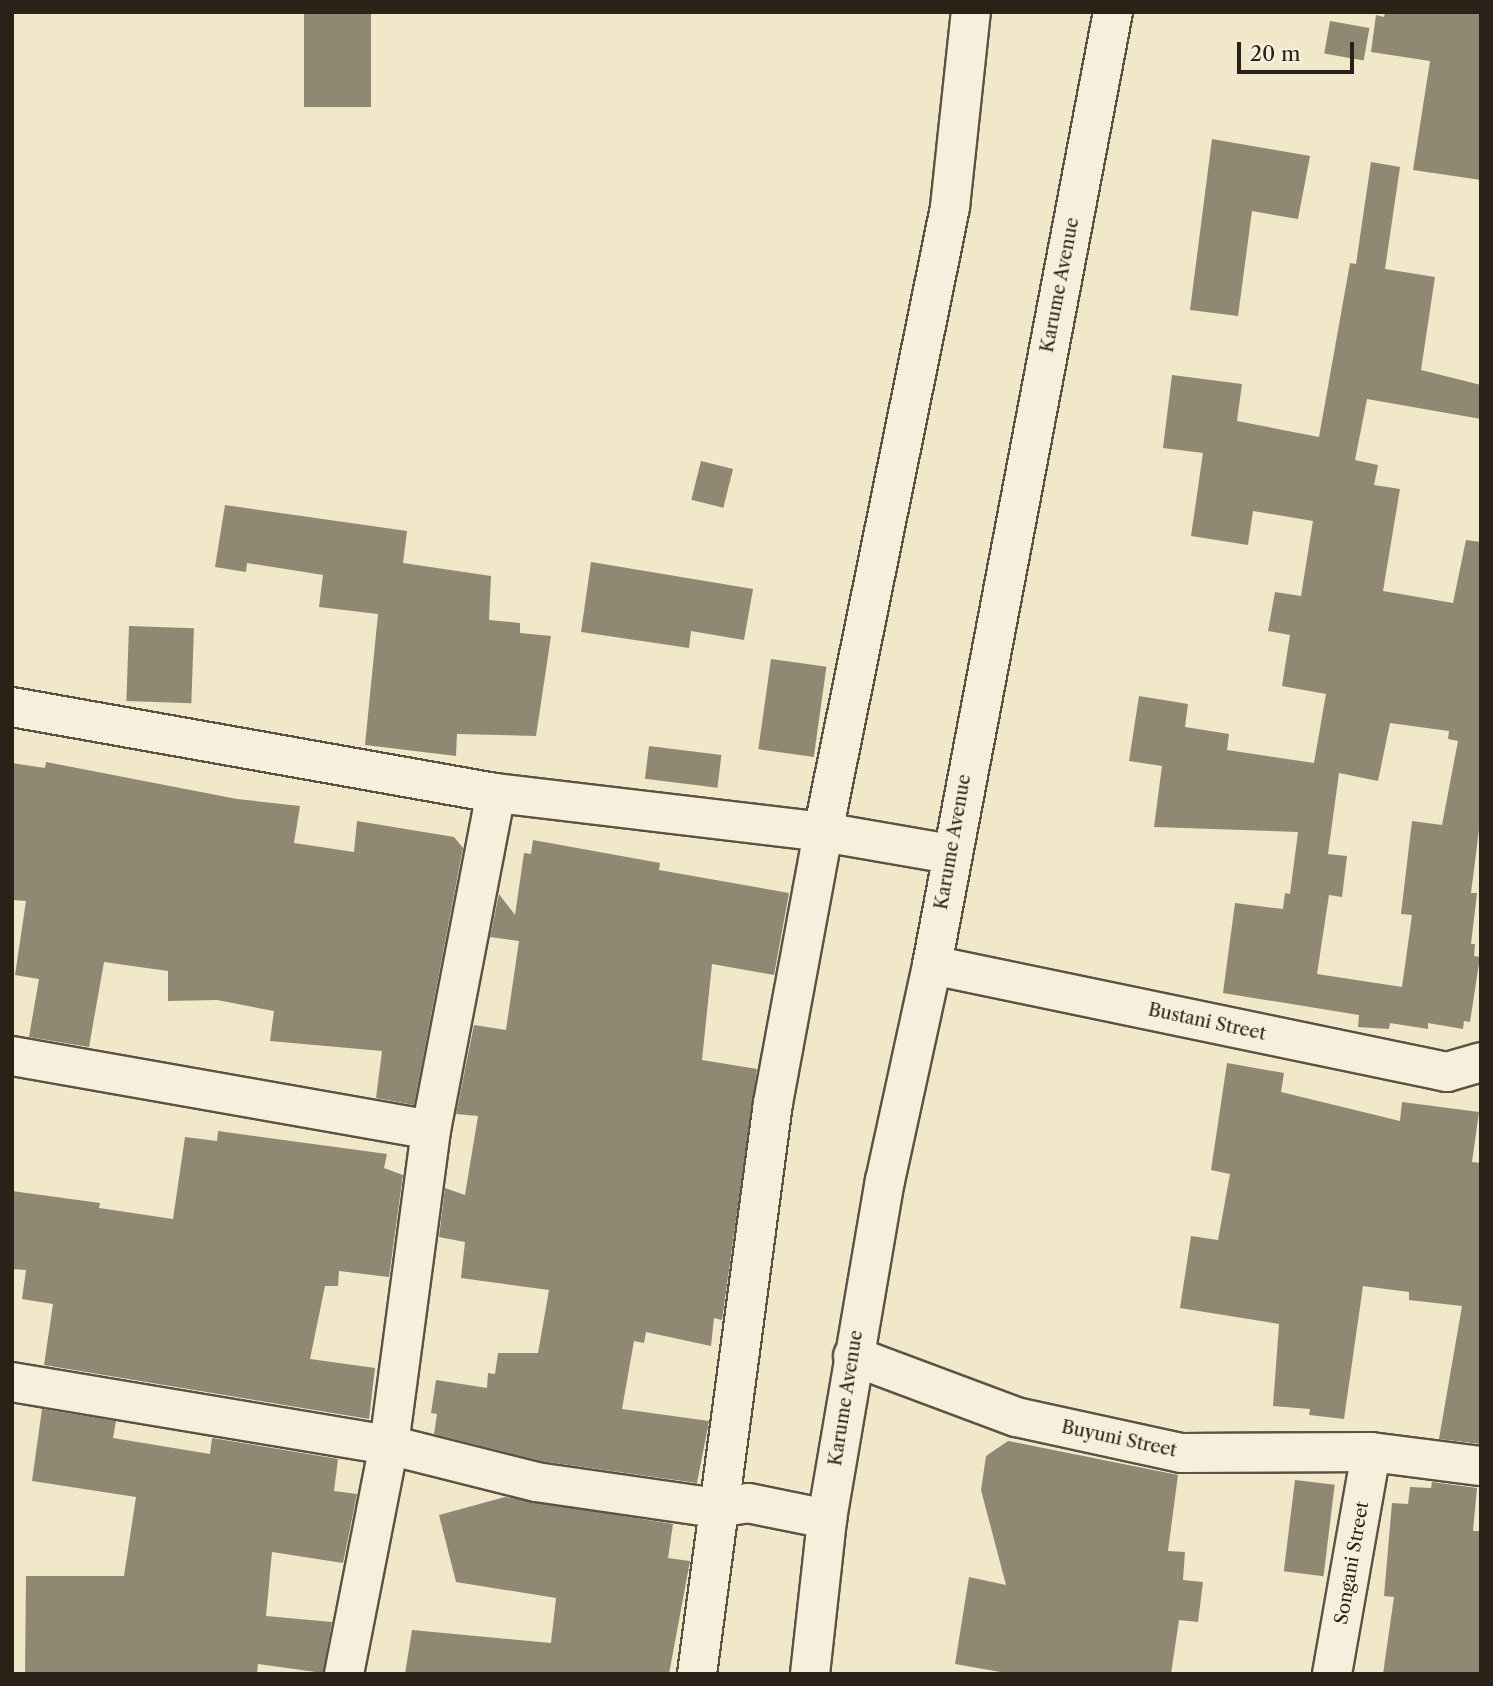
<!DOCTYPE html>
<style>
body{margin:0}
#map{position:relative;width:1493px;height:1686px;overflow:hidden;background:#f1e7c9;font-family:"Libre Caslon Text",serif}
div>[style]{position:absolute}
.building>*{inset:0;background:#918874;transform-origin:0 0}
.roads{filter:drop-shadow(2px 0 #5c5244) drop-shadow(-2px 0 #5c5244) drop-shadow(0 2px #5c5244) drop-shadow(0 -2px #5c5244)}
.minor>*{height:38px;margin:-19px;padding:0 19px;transform-origin:19px;border-radius:19px;background:#f6efdc}
.secondary>*{height:38px;margin:-19px;padding:0 19px;transform-origin:19px;border-radius:19px;background:#f6efdc}
span{translate:-50% -50%;white-space:nowrap;text-align:center;line-height:1.15;-webkit-text-stroke:5px #f6efdc;paint-order:stroke}
.street-label{font-size:18px;color:#2a2118}
.frame{position:absolute;inset:0;border:14px solid #2a2118;pointer-events:none}
.scale{position:absolute;left:1237px;top:42px;width:117px;height:32px;box-sizing:border-box;border:4px solid #2a2118;border-top:0;padding-left:9px;font-size:21px;line-height:24px;white-space:nowrap;color:#2a2118;-webkit-text-stroke:5px #f6efdc;paint-order:stroke}
</style>
<div id="map">
<div class="building">
<i style="left:304px;top:12px;width:67px;height:95px"></i>
<i style="clip-path:polygon(1385px 12px,1481px 12px,1481px 180px,1413px 170px,1430px 61px,1371px 52px,1376px 15px,1384px 17px)"></i>
<i style="left:1330px;top:21px;width:40px;height:33px;rotate:10deg"></i>
<i style="clip-path:polygon(1212px 139px,1310px 156px,1298px 219px,1252px 211px,1238px 316px,1190px 310px)"></i>
<i style="clip-path:polygon(evenodd,1371px 162px,1400px 167px,1385px 269px,1435px 277px,1421px 370px,1481px 385px,1481px 419px,1367px 399px,1355px 460px,1378px 465px,1374px 485px,1400px 489px,1383px 591px,1453px 603px,1466px 540px,1481px 542px,1481px 814px,1471px 893px,1477px 893px,1471px 944px,1475px 944px,1474px 956px,1480px 957px,1470px 1022px,1464px 1021px,1463px 1029px,1428px 1023px,1428px 1029px,1390px 1023px,1389px 1029px,1358px 1027px,1359px 1015px,1223px 993px,1235px 903px,1283px 909px,1285px 893px,1290px 894px,1298px 832px,1154px 827px,1162px 766px,1129px 761px,1139px 696px,1188px 704px,1185px 727px,1229px 734px,1227px 750px,1314px 763px,1326px 694px,1282px 686px,1290px 635px,1268px 631px,1275px 592px,1301px 596px,1313px 521px,1253px 511px,1248px 545px,1191px 536px,1203px 453px,1163px 448px,1172px 375px,1242px 384px,1237px 421px,1319px 437px,1350px 263px,1356px 264px,1371px 162px,1390px 723px,1449px 731px,1448px 739px,1458px 741px,1442px 825px,1412px 821px,1401px 914px,1412px 915px,1402px 987px,1317px 974px,1329px 895px,1342px 897px,1347px 856px,1328px 854px,1339px 773px,1378px 781px,1390px 723px)"></i>
<i style="left:701px;top:461px;width:33px;height:40px;rotate:14deg"></i>
<i style="clip-path:polygon(225px 505px,407px 531px,403px 563px,491px 576px,489px 620px,520px 623px,520px 633px,551px 636px,536px 736px,457px 734px,456px 756px,365px 745px,378px 614px,319px 607px,323px 575px,247px 563px,246px 572px,215px 567px)"></i>
<i style="clip-path:polygon(591px 562px,753px 589px,744px 640px,691px 631px,689px 648px,581px 632px)"></i>
<i style="left:129px;top:626px;width:65px;height:75px;rotate:2deg"></i>
<i style="left:771px;top:659px;width:56px;height:91px;rotate:8deg"></i>
<i style="left:649px;top:746px;width:73px;height:33px;rotate:7deg"></i>
<i style="clip-path:polygon(46px 762px,237px 799px,300px 806px,294px 843px,354px 852px,357px 821px,454px 837px,463px 848px,414px 1105px,376px 1098px,382px 1051px,270px 1041px,274px 1011px,217px 1000px,168px 1001px,168px 971px,104px 962px,89px 1047px,29px 1037px,39px 979px,15px 975px,26px 901px,12px 900px,12px 763px,45px 768px)"></i>
<i style="clip-path:polygon(533px 840px,660px 863px,659px 870px,789px 893px,774px 975px,712px 964px,702px 1060px,757px 1069px,722px 1320px,714px 1318px,711px 1346px,646px 1332px,644px 1343px,634px 1341px,622px 1409px,709px 1421px,697px 1483px,540px 1461px,434px 1434px,437px 1414px,431px 1413px,436px 1380px,487px 1388px,488px 1373px,495px 1374px,498px 1353px,538px 1353px,549px 1290px,461px 1278px,465px 1242px,439px 1237px,445px 1188px,465px 1195px,478px 1116px,456px 1114px,474px 1025px,506px 1030px,519px 941px,490px 937px,499px 894px,515px 915px,524px 853px,531px 854px)"></i>
<i style="clip-path:polygon(1227px 1063px,1284px 1073px,1281px 1092px,1400px 1121px,1402px 1102px,1479px 1112px,1472px 1162px,1481px 1163px,1481px 1444px,1439px 1439px,1462px 1306px,1409px 1300px,1409px 1292px,1363px 1286px,1344px 1419px,1309px 1415px,1310px 1409px,1273px 1406px,1279px 1324px,1180px 1308px,1191px 1236px,1218px 1240px,1230px 1174px,1211px 1170px)"></i>
<i style="clip-path:polygon(218px 1131px,387px 1154px,384px 1168px,403px 1175px,389px 1277px,339px 1271px,338px 1286px,325px 1286px,310px 1359px,375px 1368px,369px 1419px,44px 1365px,53px 1304px,22px 1299px,26px 1270px,12px 1269px,12px 1191px,100px 1203px,99px 1208px,173px 1219px,185px 1137px,217px 1141px)"></i>
<i style="clip-path:polygon(42px 1409px,116px 1421px,113px 1438px,210px 1454px,212px 1438px,338px 1459px,334px 1491px,357px 1494px,343px 1563px,272px 1552px,266px 1616px,332px 1622px,323px 1673px,258px 1664px,257px 1674px,25px 1674px,26px 1576px,124px 1576px,136px 1497px,32px 1481px)"></i>
<i style="clip-path:polygon(1008px 1441px,1178px 1475px,1168px 1551px,1185px 1552px,1183px 1580px,1203px 1582px,1198px 1622px,1179px 1620px,1171px 1674px,1012px 1674px,955px 1664px,969px 1577px,1006px 1585px,981px 1490px,986px 1456px)"></i>
<i style="left:1295px;top:1480px;width:40px;height:92px;rotate:7deg"></i>
<i style="clip-path:polygon(1432px 1482px,1477px 1488px,1473px 1531px,1481px 1531px,1481px 1674px,1383px 1674px,1394px 1597px,1384px 1596px,1392px 1503px,1408px 1504px,1410px 1487px,1431px 1488px)"></i>
<i style="clip-path:polygon(505px 1497px,673px 1524px,668px 1558px,690px 1561px,669px 1674px,405px 1674px,412px 1630px,551px 1643px,556px 1598px,456px 1582px,439px 1515px)"></i>
</div>
<div class="roads">
<div class="minor">
<i style="left:12px;top:707px;width:492px;rotate:10.1deg"></i>
<i style="left:496px;top:793px;width:329px;rotate:6.8deg"></i>
<i style="left:823px;top:832px;width:129px;rotate:9.8deg"></i>
<i style="left:932px;top:965px;width:526px;rotate:11.74deg"></i>
<i style="left:1447px;top:1072px;width:35px;rotate:-16deg"></i>
<i style="left:12px;top:1056px;width:425px;rotate:10deg"></i>
<i style="left:853px;top:1356px;width:174px;rotate:20.5deg"></i>
<i style="left:1016px;top:1417px;width:169px;rotate:12.3deg"></i>
<i style="left:1181px;top:1453px;width:190px;rotate:-0.3deg"></i>
<i style="left:1371px;top:1452px;width:111px;rotate:7.3deg"></i>
<i style="left:12px;top:1382px;width:382px;rotate:9.5deg"></i>
<i style="left:389px;top:1445px;width:152px;rotate:14.1deg"></i>
<i style="left:536px;top:1482px;width:183px;rotate:8.2deg"></i>
<i style="left:717px;top:1508px;width:31px;rotate:-9deg"></i>
<i style="left:748px;top:1503px;width:81px;rotate:11.4deg"></i>
<i style="left:344px;top:1674px;width:233px;rotate:-78.9deg"></i>
<i style="left:389px;top:1445px;width:318px;rotate:-82.4deg"></i>
<i style="left:431px;top:1130px;width:343px;rotate:-79.1deg"></i>
<i style="left:697px;top:1674px;width:576px;rotate:-82.42deg"></i>
<i style="left:773px;top:1103px;width:276px;rotate:-79.5deg"></i>
<i style="left:823px;top:832px;width:638px;rotate:-78.51deg"></i>
<i style="left:950px;top:207px;width:196px;rotate:-83.9deg"></i>
<i style="left:1332px;top:1674px;width:225px;rotate:-80deg"></i>
</div>
<div class="secondary">
<i style="left:810px;top:1674px;width:156px;rotate:-83.7deg"></i>
<i style="left:827px;top:1519px;width:343px;rotate:-80.3deg"></i>
<i style="left:885px;top:1181px;width:221px;rotate:-77.7deg"></i>
<i style="left:932px;top:965px;width:970px;rotate:-79.25deg"></i>
</div>
</div>
<div class="street-label">
<span style="left:1060px;top:285px;rotate:-79deg">Karume Avenue</span>
<span style="left:953px;top:842px;rotate:-80deg">Karume Avenue</span>
<span style="left:1207px;top:1022px;rotate:12deg">Bustani Street</span>
<span style="left:846px;top:1398px;rotate:-81deg">Karume Avenue</span>
<span style="left:1119px;top:1439px;rotate:12deg">Buyuni Street</span>
<span style="left:1352px;top:1563px;rotate:-80deg">Songani Street</span>
</div>
<div class="frame"></div>
<div class="scale">20 m</div>
</div>
